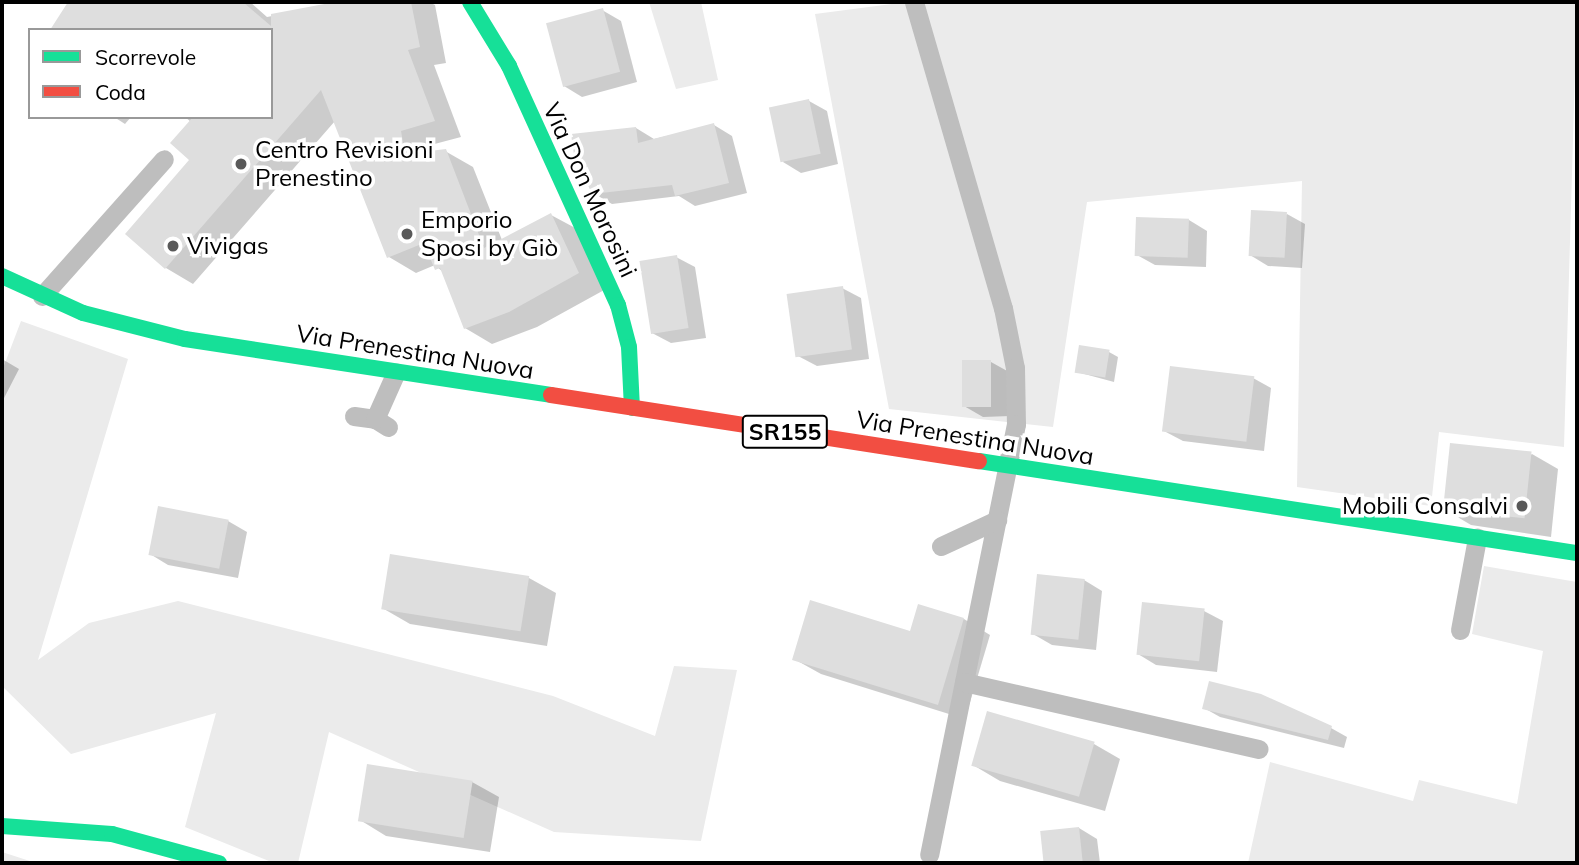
<!DOCTYPE html>
<meta charset="utf-8">
<style>
body{margin:0}
#map{position:relative;width:1579px;height:865px;overflow:hidden;background:#fff;font-family:Mulish,sans-serif}
div>[style]{position:absolute}
.green>*{inset:0;background:#ebebeb}
.shadow>*{inset:0;background:#0003}
.building>*{inset:0;background:#dedede;transform-origin:0 0}
.lane>*{height:19px;margin:-9.5px;padding:0 9.5px;transform-origin:9.5px;border-radius:9.5px;background:#bebebe}
.fast>*{height:16px;margin:-8px;padding:0 8px;transform-origin:8px;border-radius:8px;background:#16e098}
.jam>*{height:16px;margin:-8px;padding:0 8px;transform-origin:8px;border-radius:8px;background:#f24e42}
.dots>*{width:19px;height:19px;translate:-50% -50%;box-sizing:border-box;border:4px solid #fff;border-radius:50%}
span{translate:-50% -50%;white-space:nowrap;text-align:center;line-height:1.15;-webkit-text-stroke:7px #fff;paint-order:stroke}
.shield-label span{padding:2px 5px;background:#fff;border:2px solid;border-radius:5px;-webkit-text-stroke-width:0}
.shield-label{font-size:23px;color:#000;font-weight:700}
.poi-label{font-size:24px;color:#000}
.left{translate:0 -50%;text-align:left}
.right{translate:-100% -50%;text-align:right}
.street-label{font-size:24px;color:#000}
.frame{position:absolute;inset:0;border:4px solid #000;pointer-events:none}
.legend{position:absolute;left:28px;top:28px;width:245px;height:91px;box-sizing:border-box;background:#fff;border:2px solid #999;margin:0;padding:9px 12px;list-style:none;font-size:21px;color:#000}
.legend li{display:flex;align-items:center;gap:14px;height:35px}
.legend b{width:35px;border:2px solid #999}
</style>
<div id="map">
<div class="green">
<i style="clip-path:polygon(649px 2px,701px 2px,718px 80px,676px 89px)"></i>
<i style="clip-path:polygon(907px 2px,1577px 2px,1564px 447px,1439px 432px,1431px 506px,1297px 487px,1302px 181px,1087px 202px,1053px 427px,889px 409px,815px 14px)"></i>
<i style="clip-path:polygon(21px 321px,128px 359px,38px 660px,89px 623px,178px 601px,553px 696px,655px 736px,674px 666px,737px 670px,701px 841px,554px 832px,329px 732px,298px 863px,274px 863px,185px 827px,216px 713px,71px 754px,2px 686px,2px 371px)"></i>
<i style="clip-path:polygon(1484px 566px,1577px 582px,1577px 863px,1248px 863px,1270px 762px,1413px 801px,1419px 780px,1517px 804px,1543px 651px,1472px 634px)"></i>
<i style="clip-path:polygon(2px 852px,36px 863px,38px 863px,2px 863px)"></i>
</div>
<div class="shadow">
<i style="clip-path:polygon(70px 2px,250px 2px,267px 17px,344px 2px,429px 2px,435px 5px,446px 63px,434px 65px,461px 137px,427px 146px,429px 153px,445px 151px,473px 167px,502px 240px,551px 215px,579px 230px,606px 289px,537px 327px,492px 344px,465px 328px,444px 273px,435px 265px,416px 273px,389px 257px,335px 121px,193px 284px,166px 268px,127px 234px,192px 159px,191px 122px,185px 117px,271px 117px,271px 30px,52px 30px)"></i>
<i style="clip-path:polygon(602px 10px,621px 21px,637px 82px,582px 97px,564px 86px)"></i>
<i style="clip-path:polygon(809px 101px,827px 111px,838px 164px,801px 173px,783px 162px)"></i>
<i style="clip-path:polygon(114px 117px,131px 117px,125px 124px)"></i>
<i style="clip-path:polygon(714px 125px,732px 136px,747px 193px,695px 206px,679px 196px,612px 204px,593px 193px,636px 128px,654px 139px)"></i>
<i style="clip-path:polygon(1287px 214px,1305px 224px,1302px 268px,1268px 266px,1250px 255px)"></i>
<i style="clip-path:polygon(1138px 219px,1189px 220px,1207px 231px,1206px 267px,1155px 265px,1137px 255px)"></i>
<i style="clip-path:polygon(676px 257px,695px 267px,706px 338px,671px 343px,652px 333px)"></i>
<i style="clip-path:polygon(842px 288px,861px 298px,869px 359px,817px 366px,798px 356px)"></i>
<i style="clip-path:polygon(1109px 352px,1118px 357px,1114px 382px,1077px 372px)"></i>
<i style="clip-path:polygon(2px 359px,19px 369px,2px 402px)"></i>
<i style="clip-path:polygon(991px 362px,1009px 372px,1010px 416px,983px 417px,964px 406px)"></i>
<i style="clip-path:polygon(1253px 378px,1271px 388px,1264px 451px,1183px 441px,1164px 431px)"></i>
<i style="clip-path:polygon(1532px 454px,1558px 469px,1551px 537px,1471px 525px,1444px 509px)"></i>
<i style="clip-path:polygon(228px 521px,247px 532px,238px 578px,168px 565px,150px 554px)"></i>
<i style="clip-path:polygon(392px 556px,529px 578px,556px 593px,547px 646px,410px 624px,384px 609px)"></i>
<i style="clip-path:polygon(1084px 580px,1102px 591px,1096px 650px,1052px 645px,1033px 634px)"></i>
<i style="clip-path:polygon(1204px 611px,1223px 621px,1217px 672px,1156px 665px,1138px 654px)"></i>
<i style="clip-path:polygon(964px 619px,990px 635px,965px 719px,821px 674px,794px 659px)"></i>
<i style="clip-path:polygon(1204px 708px,1331px 728px,1347px 737px,1344px 748px,1220px 717px)"></i>
<i style="clip-path:polygon(1094px 744px,1120px 759px,1105px 811px,1000px 781px,973px 765px)"></i>
<i style="clip-path:polygon(472px 782px,499px 797px,490px 852px,386px 836px,360px 820px)"></i>
<i style="clip-path:polygon(1079px 828px,1097px 839px,1100px 863px,1046px 863px,1042px 832px)"></i>
</div>
<div class="building">
<i style="clip-path:polygon(68px 2px,243px 2px,271px 26px,271px 14px,335px 2px,411px 2px,420px 47px,408px 50px,435px 121px,401px 131px,405px 154px,446px 149px,484px 248px,551px 213px,579px 273px,509px 312px,464px 329px,440px 268px,435px 270px,424px 243px,387px 258px,321px 90px,165px 269px,125px 234px,189px 160px,170px 143px,193px 117px,271px 117px,271px 30px,50px 30px)"></i>
<i style="left:603px;top:8px;width:66px;height:59px;rotate:75deg"></i>
<i style="left:809px;top:99px;width:56px;height:41px;rotate:78deg"></i>
<i style="clip-path:polygon(714px 123px,729px 183px,675px 196px,672px 185px,592px 194px,574px 155px,571px 134px,636px 127px,638px 143px)"></i>
<i style="left:1251px;top:210px;width:36px;height:46px;rotate:3deg"></i>
<i style="left:1136px;top:217px;width:53px;height:39px;rotate:2deg"></i>
<i style="left:677px;top:255px;width:74px;height:38px;rotate:81deg"></i>
<i style="left:843px;top:286px;width:64px;height:57px;rotate:82deg"></i>
<i style="left:1079px;top:345px;width:31px;height:28px;rotate:9deg"></i>
<i style="left:962px;top:360px;width:29px;height:47px"></i>
<i style="left:1170px;top:366px;width:85px;height:66px;rotate:7deg"></i>
<i style="left:1450px;top:443px;width:82px;height:67px;rotate:6deg"></i>
<i style="left:158px;top:506px;width:72px;height:50px;rotate:11deg"></i>
<i style="left:390px;top:554px;width:141px;height:56px;rotate:9deg"></i>
<i style="left:1037px;top:574px;width:48px;height:61px;rotate:6deg"></i>
<i style="clip-path:polygon(810px 600px,910px 631px,918px 604px,964px 618px,938px 705px,792px 660px)"></i>
<i style="left:1142px;top:602px;width:63px;height:53px;rotate:6deg"></i>
<i style="clip-path:polygon(1209px 681px,1261px 694px,1332px 726px,1328px 740px,1202px 709px)"></i>
<i style="left:987px;top:711px;width:112px;height:57px;rotate:16deg"></i>
<i style="left:367px;top:764px;width:107px;height:58px;rotate:9deg"></i>
<i style="left:1079px;top:827px;width:36px;height:39px;rotate:84deg"></i>
</div>
<div class="lane">
<i style="left:914px;top:2px;width:319px;rotate:73.8deg"></i>
<i style="left:1003px;top:308px;width:61px;rotate:78.7deg"></i>
<i style="left:1015px;top:368px;width:56px;rotate:89deg"></i>
<i style="left:1016px;top:424px;width:439px;rotate:101.4deg"></i>
<i style="left:42px;top:296px;width:183px;rotate:-48.3deg"></i>
<i style="left:354px;top:416px;width:21px;rotate:8deg"></i>
<i style="left:388px;top:427px;width:15px;rotate:-148deg"></i>
<i style="left:375px;top:419px;width:51px;rotate:-65.9deg"></i>
<i style="left:941px;top:546px;width:62px;rotate:-24.9deg"></i>
<i style="left:1460px;top:630px;width:94px;rotate:-79.5deg"></i>
<i style="left:964px;top:682px;width:302px;rotate:12.8deg"></i>
</div>
<div class="fast">
<i style="left:470px;top:2px;width:75px;rotate:58.6deg"></i>
<i style="left:509px;top:66px;width:263px;rotate:65.5deg"></i>
<i style="left:618px;top:305px;width:43px;rotate:75.3deg"></i>
<i style="left:629px;top:347px;width:61px;rotate:87.2deg"></i>
<i style="left:2px;top:276px;width:89px;rotate:24.6deg"></i>
<i style="left:83px;top:313px;width:105px;rotate:14.3deg"></i>
<i style="left:185px;top:339px;width:370px;rotate:8.7deg"></i>
<i style="left:979px;top:461px;width:605px;rotate:8.75deg"></i>
<i style="left:2px;top:826px;width:110px;rotate:4.2deg"></i>
<i style="left:112px;top:834px;width:111px;rotate:15.2deg"></i>
</div>
<div class="jam">
<i style="left:551px;top:395px;width:433px;rotate:8.8deg"></i>
</div>
<div class="dots">
<i style="left:241px;top:164px;background:#595959"></i>
<i style="left:407px;top:234px;background:#595959"></i>
<i style="left:173px;top:246px;background:#595959"></i>
<i style="left:1522px;top:506px;background:#595959"></i>
</div>
<div class="shield-label">
<span style="left:785px;top:432px">SR155</span>
</div>
<div class="poi-label">
<span class="left" style="left:255px;top:164px">Centro Revisioni<br>Prenestino</span>
<span class="left" style="left:421px;top:234px">Emporio<br>Sposi by Giò</span>
<span class="left" style="left:187px;top:246px">Vivigas</span>
<span class="right" style="left:1508px;top:506px">Mobili Consalvi</span>
</div>
<div class="street-label">
<span style="left:590px;top:190px;rotate:65deg">Via Don Morosini</span>
<span style="left:415px;top:352px;rotate:9deg">Via Prenestina Nuova</span>
<span style="left:975px;top:438px;rotate:9deg">Via Prenestina Nuova</span>
</div>
<div class="frame"></div>
<ul class="legend">
<li><b style="height:9px;background:#16e098"></b>Scorrevole</li>
<li><b style="height:9px;background:#f24e42"></b>Coda</li>
</ul>
</div>
